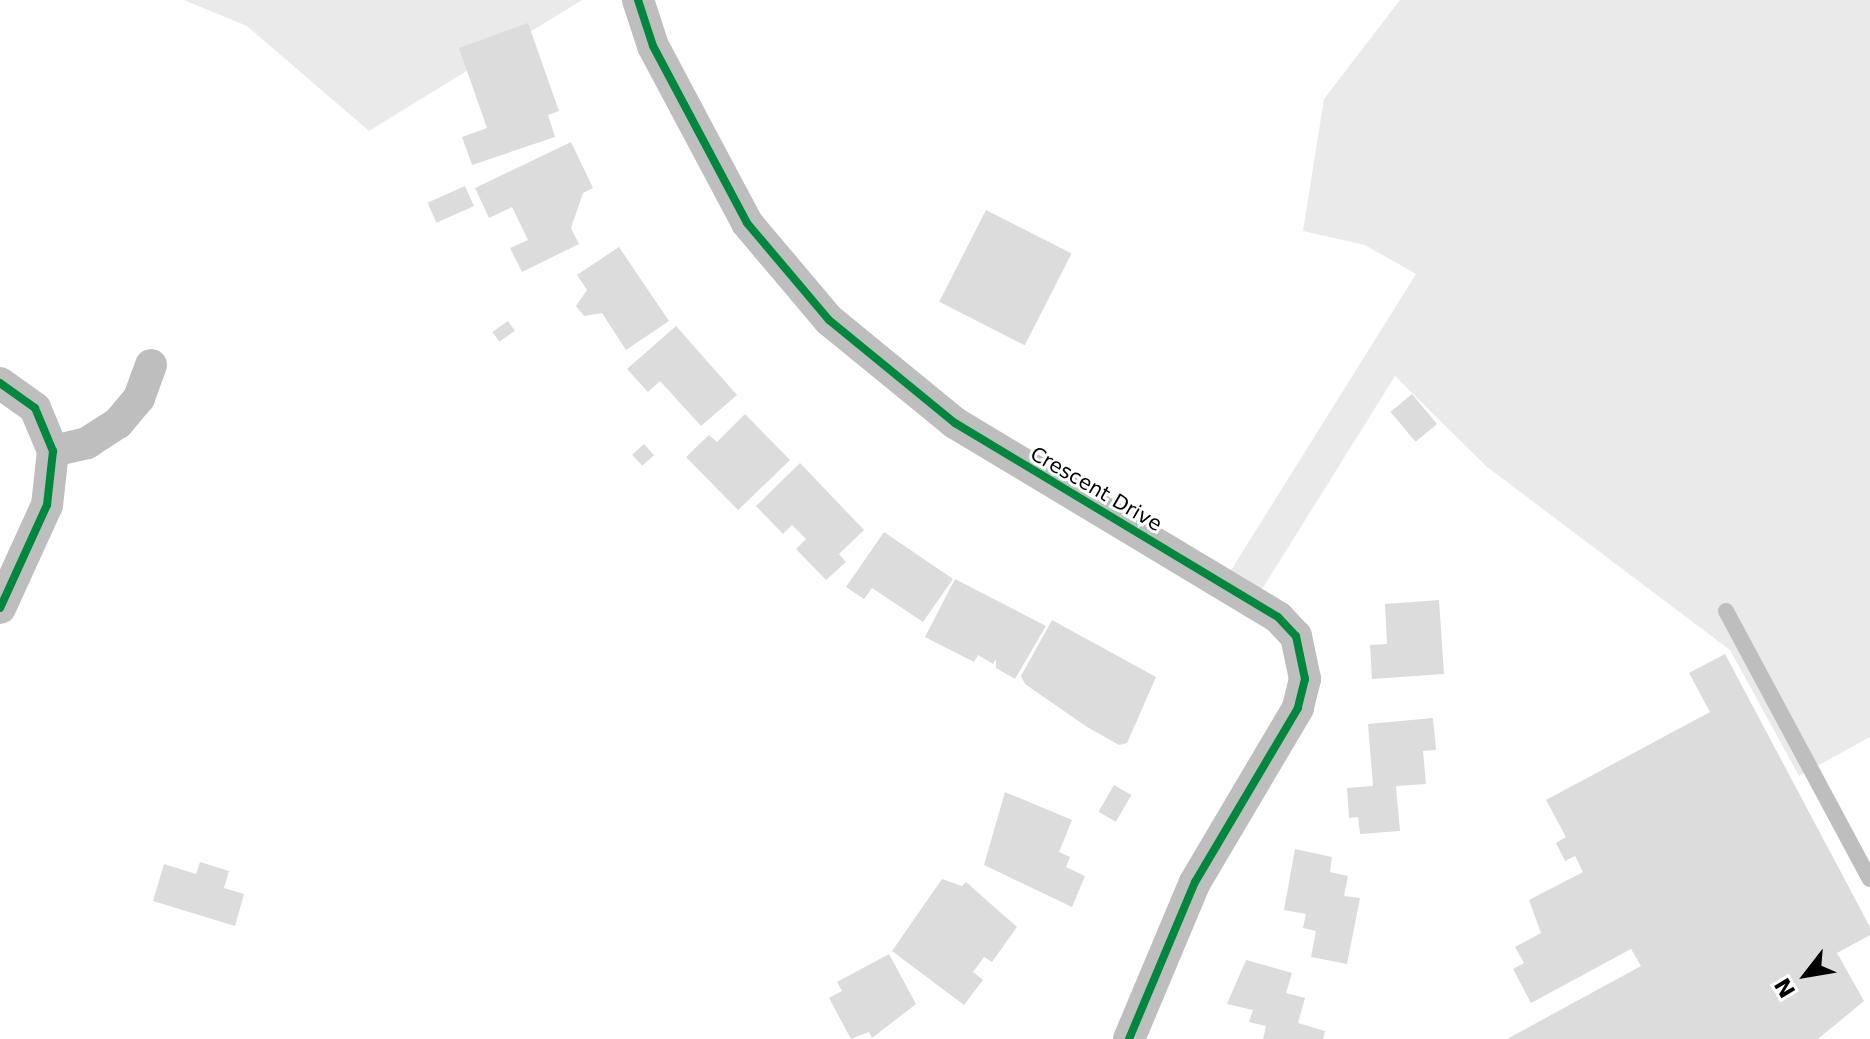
<!DOCTYPE html>
<style>
body{margin:0}
#map{position:relative;width:1870px;height:1039px;overflow:hidden;background:#fff;font-family:"DejaVu Sans",sans-serif}
div>[style]{position:absolute}
.green>*{inset:0;background:#eaeaea}
.building>*{inset:0;background:#dcdcdc;transform-origin:0 0}
.service>*{height:16px;margin:-8px;padding:0 8px;transform-origin:8px;border-radius:8px;background:#bebebe}
.minor>*{height:32px;margin:-16px;padding:0 16px;transform-origin:16px;border-radius:16px;background:#bebebe}
.cycleway>*{height:8px;margin:-4px;padding:0 4px;transform-origin:4px;border-radius:4px;background:#00873e}
span{translate:-50% -50%;white-space:nowrap;text-align:center;line-height:1.15;-webkit-text-stroke:6px #fff;paint-order:stroke}
.street-label{font-size:20px;color:#000}
.north{position:absolute;left:1766px;top:935px;width:80px;height:80px;-webkit-text-stroke:6px #fff;paint-order:stroke;rotate:239deg;font-size:22px;font-weight:700;line-height:32px;text-align:center;color:#000}
.north::after{content:'';display:block;margin:auto;width:28px;height:36px;background:#000;clip-path:polygon(50% 0,100% 100%,50% 72%,0 100%)}
</style>
<div id="map">
<div class="green">
<i style="clip-path:polygon(184px 0,582px 0,369px 131px,247px 26px)"></i>
<i style="clip-path:polygon(1400px 0,1870px 0,1870px 737px,1799px 776px,1730px 650px,1487px 467px,1395px 376px,1254px 602px,1223px 583px,1416px 274px,1365px 245px,1303px 231px,1324px 99px)"></i>
</div>
<div class="building">
<i style="clip-path:polygon(528px 23px,559px 111px,548px 115px,555px 137px,472px 165px,462px 137px,487px 128px,459px 48px)"></i>
<i style="clip-path:polygon(571px 142px,593px 188px,583px 193px,571px 228px,579px 244px,522px 272px,510px 248px,528px 240px,512px 207px,489px 218px,475px 188px)"></i>
<i style="left:465px;top:186px;width:22px;height:41px;rotate:66deg"></i>
<i style="left:986px;top:210px;width:96px;height:103px;rotate:27deg"></i>
<i style="clip-path:polygon(619px 247px,669px 321px,626px 350px,602px 313px,584px 316px,576px 306px,587px 290px,577px 275px)"></i>
<i style="left:508px;top:321px;width:12px;height:19px;rotate:55deg"></i>
<i style="clip-path:polygon(676px 326px,737px 395px,701px 426px,660px 381px,648px 392px,627px 369px)"></i>
<i style="left:1412px;top:394px;width:39px;height:28px;rotate:50deg"></i>
<i style="clip-path:polygon(745px 414px,790px 460px,738px 510px,686px 457px,709px 435px,717px 442px)"></i>
<i style="left:644px;top:444px;width:15px;height:16px;rotate:48deg"></i>
<i style="clip-path:polygon(800px 463px,864px 530px,839px 554px,846px 562px,826px 580px,796px 549px,806px 539px,792px 525px,783px 534px,756px 506px)"></i>
<i style="clip-path:polygon(884px 532px,953px 579px,923px 622px,872px 588px,864px 599px,846px 587px)"></i>
<i style="clip-path:polygon(955px 579px,1046px 626px,1015px 679px,996px 668px,996px 659px,993px 664px,978px 655px,974px 662px,925px 637px)"></i>
<i style="clip-path:polygon(1439px 600px,1444px 674px,1372px 679px,1370px 645px,1387px 644px,1385px 604px)"></i>
<i style="clip-path:polygon(1052px 620px,1156px 677px,1127px 743px,1119px 745px,1087px 727px,1025px 684px,1021px 676px)"></i>
<i style="clip-path:polygon(1725px 654px,1870px 927px,1870px 935px,1837px 953px,1864px 1001px,1818px 1039px,1507px 1039px,1641px 966px,1631px 949px,1531px 1003px,1513px 969px,1524px 963px,1515px 947px,1541px 933px,1529px 900px,1583px 872px,1575px 856px,1565px 861px,1556px 843px,1566px 837px,1546px 800px,1710px 712px,1689px 673px)"></i>
<i style="clip-path:polygon(1433px 718px,1436px 750px,1423px 751px,1426px 784px,1396px 786px,1400px 831px,1360px 834px,1358px 817px,1349px 818px,1347px 788px,1373px 786px,1368px 724px)"></i>
<i style="left:1114px;top:785px;width:20px;height:31px;rotate:30deg"></i>
<i style="clip-path:polygon(1005px 792px,1072px 820px,1059px 852px,1070px 857px,1066px 867px,1085px 876px,1072px 907px,984px 865px)"></i>
<i style="clip-path:polygon(1295px 849px,1332px 857px,1330px 872px,1348px 876px,1344px 896px,1360px 898px,1347px 964px,1311px 957px,1316px 931px,1303px 928px,1306px 914px,1284px 910px)"></i>
<i style="clip-path:polygon(200px 862px,229px 871px,224px 888px,244px 894px,235px 926px,153px 901px,164px 864px,196px 874px)"></i>
<i style="clip-path:polygon(942px 879px,962px 886px,966px 882px,1017px 927px,992px 962px,984px 957px,973px 972px,983px 980px,964px 1005px,892px 951px)"></i>
<i style="clip-path:polygon(889px 954px,916px 1004px,872px 1038px,869px 1032px,851px 1039px,829px 998px,842px 991px,837px 982px)"></i>
<i style="clip-path:polygon(1246px 960px,1292px 973px,1286px 993px,1305px 998px,1298px 1023px,1325px 1031px,1323px 1039px,1263px 1039px,1266px 1026px,1249px 1022px,1253px 1010px,1227px 1004px)"></i>
</div>
<div class="service">
<i style="left:1726px;top:611px;width:304px;rotate:61.8deg"></i>
</div>
<div class="minor">
<i style="left:638px;top:0;width:48px;rotate:71.9deg"></i>
<i style="left:653px;top:46px;width:200px;rotate:62deg"></i>
<i style="left:747px;top:223px;width:127px;rotate:49.8deg"></i>
<i style="left:829px;top:320px;width:163px;rotate:39.3deg"></i>
<i style="left:955px;top:423px;width:377px;rotate:31deg"></i>
<i style="left:1278px;top:617px;width:26px;rotate:47deg"></i>
<i style="left:1296px;top:636px;width:44px;rotate:78.2deg"></i>
<i style="left:1305px;top:679px;width:30px;rotate:104deg"></i>
<i style="left:1298px;top:708px;width:202px;rotate:120.6deg"></i>
<i style="left:1195px;top:882px;width:170px;rotate:112.8deg"></i>
<i style="left:0;top:383px;width:43px;rotate:35.5deg"></i>
<i style="left:35px;top:408px;width:47px;rotate:67.3deg"></i>
<i style="left:53px;top:451px;width:54px;rotate:96.3deg"></i>
<i style="left:47px;top:505px;width:113px;rotate:114.5deg"></i>
<i style="left:53px;top:451px;width:35px;rotate:-13deg"></i>
<i style="left:87px;top:443px;width:37px;rotate:-33deg"></i>
<i style="left:118px;top:423px;width:33px;rotate:-50deg"></i>
<i style="left:139px;top:398px;width:35px;rotate:-70deg"></i>
</div>
<div class="cycleway">
<i style="left:638px;top:0;width:48px;rotate:71.9deg"></i>
<i style="left:653px;top:46px;width:200px;rotate:62deg"></i>
<i style="left:747px;top:223px;width:127px;rotate:49.8deg"></i>
<i style="left:829px;top:320px;width:163px;rotate:39.3deg"></i>
<i style="left:955px;top:423px;width:377px;rotate:31deg"></i>
<i style="left:1278px;top:617px;width:26px;rotate:47deg"></i>
<i style="left:1296px;top:636px;width:44px;rotate:78.2deg"></i>
<i style="left:1305px;top:679px;width:30px;rotate:104deg"></i>
<i style="left:1298px;top:708px;width:202px;rotate:120.6deg"></i>
<i style="left:1195px;top:882px;width:170px;rotate:112.8deg"></i>
<i style="left:0;top:383px;width:43px;rotate:35.5deg"></i>
<i style="left:35px;top:408px;width:47px;rotate:67.3deg"></i>
<i style="left:53px;top:451px;width:54px;rotate:96.3deg"></i>
<i style="left:47px;top:505px;width:113px;rotate:114.5deg"></i>
</div>
<div class="street-label">
<span style="left:1096px;top:489px;rotate:30deg">Crescent Drive</span>
</div>
<div class="north">N</div>
</div>
